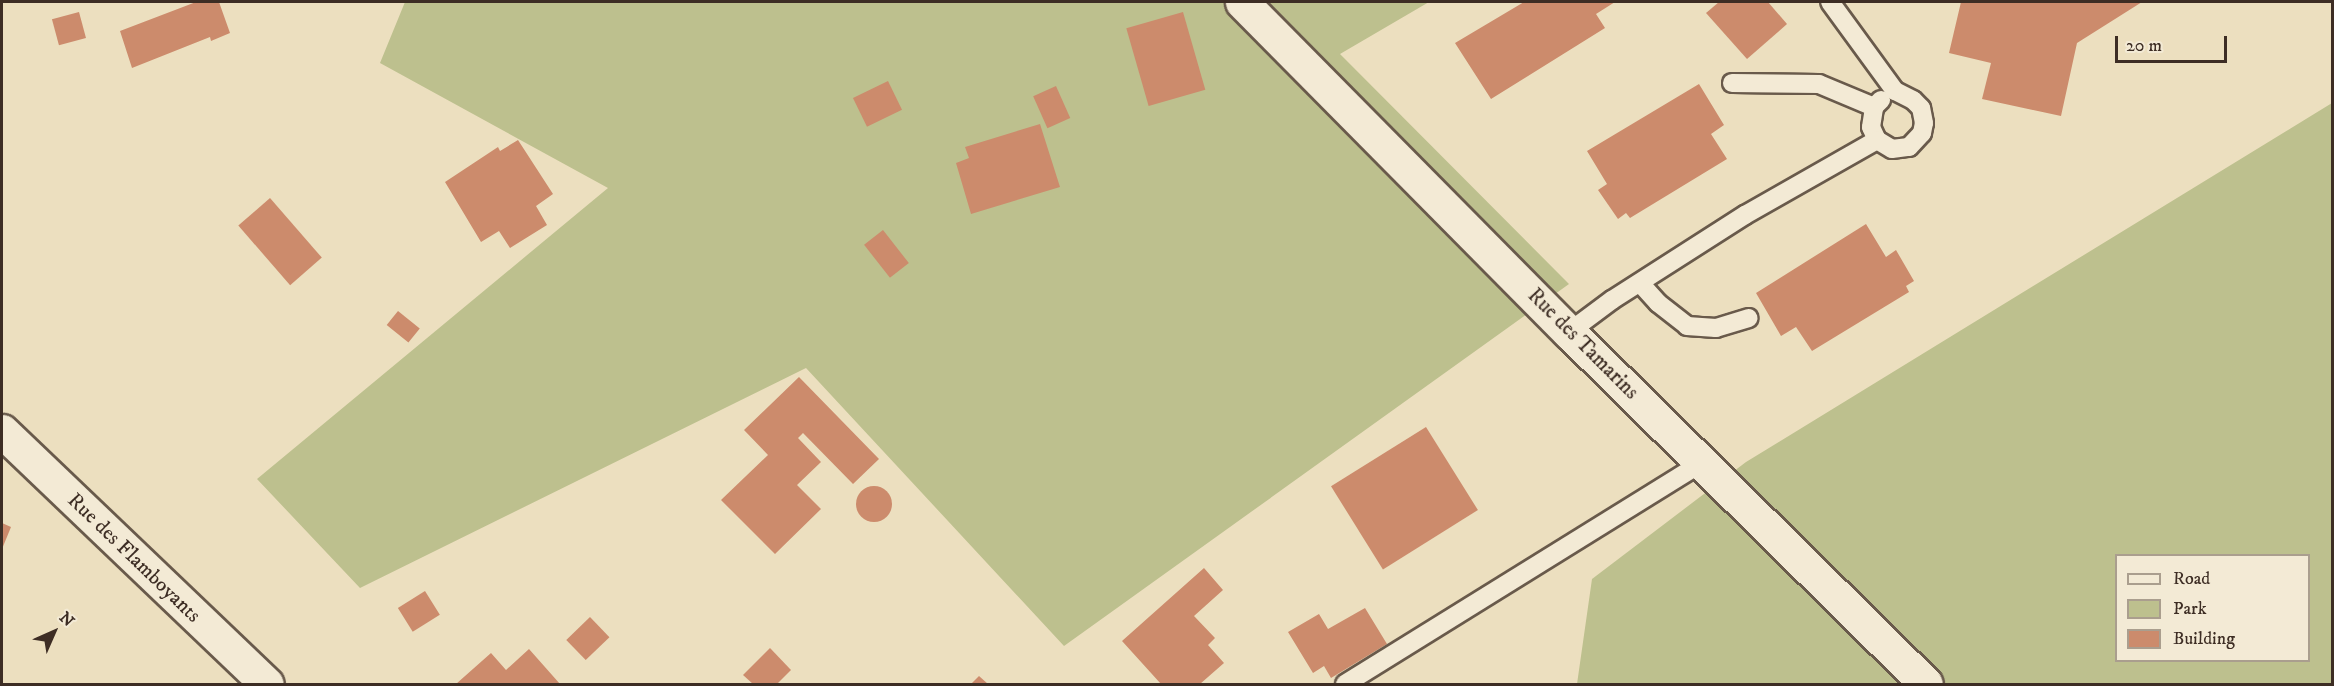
<!DOCTYPE html>
<style>
body{margin:0}
#map{position:relative;width:2334px;height:686px;overflow:hidden;background:#ecdfbf;font-family:"IM FELL DW Pica",serif}
div>[style]{position:absolute}
.green>*{inset:0;background:#bdc08e}
.building>*{inset:0;background:#cc8b6c;transform-origin:0 0}
.round{border-radius:50%}
.roads{filter:drop-shadow(2px 0 #695a4b) drop-shadow(-2px 0 #695a4b) drop-shadow(0 2px #695a4b) drop-shadow(0 -2px #695a4b)}
.lane>*{height:18px;margin:-9px;padding:0 9px;transform-origin:9px;border-radius:9px;background:#f3ead5}
.street>*{height:33px;margin:-16.5px;padding:0 16.5px;transform-origin:16.5px;border-radius:16.5px;background:#f3ead5}
span{translate:-50% -50%;white-space:nowrap;text-align:center;line-height:1.15;-webkit-text-stroke:4.5px #f3ead5;paint-order:stroke}
.street-label{font-size:21px;color:#3d2d24}
.frame{position:absolute;inset:0;border:3px solid #3d2d24;pointer-events:none}
.legend{position:absolute;left:2115px;top:554px;width:195px;height:108px;box-sizing:border-box;background:#f3ead5;border:2px solid #aa9e8e;margin:0;padding:8px 10px;list-style:none;font-size:18px;color:#3d2d24}
.legend li{display:flex;align-items:center;gap:12px;height:30px}
.legend b{width:30px;border:2px solid #aa9e8e}
.north{position:absolute;left:24px;top:602px;width:60px;height:60px;-webkit-text-stroke:4px #f3ead5;paint-order:stroke;rotate:45deg;font-size:16px;font-weight:700;line-height:24px;text-align:center;color:#3d2d24}
.north::after{content:'';display:block;margin:auto;width:21px;height:27px;background:#3d2d24;clip-path:polygon(50% 0,100% 100%,50% 72%,0 100%)}
.scale{position:absolute;left:2115px;top:36px;width:112px;height:27px;box-sizing:border-box;border:3px solid #3d2d24;border-top:0;padding-left:8px;font-size:18px;line-height:21px;white-space:nowrap;color:#3d2d24;-webkit-text-stroke:4px #f3ead5;paint-order:stroke}
</style>
<div id="map">
<div class="green">
<i style="clip-path:polygon(405px 2px,1429px 2px,1340px 54px,1569px 284px,1064px 646px,806px 368px,360px 588px,257px 479px,608px 188px,380px 63px)"></i>
<i style="clip-path:polygon(evenodd,2332px 103px,2332px 684px,1577px 684px,1592px 579px,1746px 462px,2332px 103px,2116px 556px,2308px 556px,2308px 660px,2116px 660px,2116px 556px)"></i>
</div>
<div class="building">
<i style="clip-path:polygon(196px 2px,219px 2px,230px 33px,211px 41px,210px 37px,132px 68px,120px 31px)"></i>
<i style="clip-path:polygon(1524px 2px,1615px 2px,1596px 14px,1605px 28px,1491px 99px,1455px 43px)"></i>
<i style="clip-path:polygon(1719px 2px,1768px 2px,1787px 24px,1747px 59px,1706px 13px)"></i>
<i style="clip-path:polygon(1961px 2px,2142px 2px,2077px 43px,2061px 116px,1982px 99px,1991px 63px,1949px 53px)"></i>
<i style="left:79px;top:12px;width:27px;height:28px;rotate:75deg"></i>
<i style="left:1183px;top:12px;width:81px;height:59px;rotate:74deg"></i>
<i style="left:888px;top:81px;width:32px;height:39px;rotate:64deg"></i>
<i style="clip-path:polygon(1699px 84px,1724px 125px,1711px 134px,1727px 159px,1630px 218px,1626px 213px,1618px 219px,1598px 190px,1607px 184px,1587px 151px)"></i>
<i style="left:1056px;top:86px;width:35px;height:25px;rotate:66deg"></i>
<i style="clip-path:polygon(1040px 124px,1060px 187px,971px 214px,956px 163px,969px 158px,965px 147px)"></i>
<i style="clip-path:polygon(518px 140px,553px 194px,536px 206px,547px 225px,510px 248px,499px 231px,481px 242px,445px 182px,498px 147px,500px 151px)"></i>
<i style="left:270px;top:198px;width:79px;height:42px;rotate:49deg"></i>
<i style="clip-path:polygon(1866px 224px,1886px 257px,1896px 250px,1914px 281px,1906px 286px,1909px 292px,1812px 351px,1796px 327px,1781px 336px,1756px 293px)"></i>
<i style="left:883px;top:230px;width:42px;height:24px;rotate:52deg"></i>
<i style="left:398px;top:311px;width:28px;height:18px;rotate:39deg"></i>
<i style="clip-path:polygon(799px 377px,879px 459px,853px 484px,803px 433px,798px 438px,821px 462px,797px 485px,821px 509px,775px 554px,721px 500px,768px 455px,744px 430px)"></i>
<i style="left:1426px;top:427px;width:98px;height:112px;rotate:58deg"></i>
<i class="round" style="left:856px;top:486px;width:36px;height:36px"></i>
<i style="clip-path:polygon(2px 523px,11px 527px,2px 549px)"></i>
<i style="clip-path:polygon(1204px 568px,1223px 590px,1194px 616px,1215px 638px,1208px 645px,1224px 663px,1200px 684px,1161px 684px,1122px 641px)"></i>
<i style="left:425px;top:591px;width:28px;height:32px;rotate:58deg"></i>
<i style="clip-path:polygon(1365px 608px,1387px 644px,1331px 678px,1324px 666px,1313px 673px,1288px 632px,1319px 614px,1328px 629px)"></i>
<i style="left:590px;top:617px;width:28px;height:33px;rotate:46deg"></i>
<i style="clip-path:polygon(770px 648px,791px 670px,777px 684px,753px 684px,743px 675px)"></i>
<i style="clip-path:polygon(529px 649px,560px 684px,456px 684px,491px 653px,506px 670px)"></i>
<i style="clip-path:polygon(979px 676px,988px 684px,971px 684px)"></i>
</div>
<div class="roads">
<div class="lane">
<i style="left:1732px;top:83px;width:87px;rotate:0.7deg"></i>
<i style="left:1819px;top:84px;width:60px;rotate:22.7deg"></i>
<i style="left:1877px;top:140px;width:14px;rotate:-115deg"></i>
<i style="left:1871px;top:127px;width:20px;rotate:-81deg"></i>
<i style="left:1874px;top:107px;width:10px;rotate:-45deg"></i>
<i style="left:1640px;top:283px;width:27px;rotate:48deg"></i>
<i style="left:1658px;top:303px;width:37px;rotate:38deg"></i>
<i style="left:1687px;top:326px;width:29px;rotate:4deg"></i>
<i style="left:1716px;top:328px;width:34px;rotate:-17deg"></i>
<i style="left:1569px;top:332px;width:54px;rotate:-36.7deg"></i>
<i style="left:1612px;top:300px;width:158px;rotate:-32.6deg"></i>
<i style="left:1745px;top:215px;width:152px;rotate:-29.6deg"></i>
<i style="left:1877px;top:140px;width:17px;rotate:31deg"></i>
<i style="left:1892px;top:149px;width:17px;rotate:-7deg"></i>
<i style="left:1909px;top:147px;width:19px;rotate:-47deg"></i>
<i style="left:1922px;top:133px;width:10px;rotate:-79deg"></i>
<i style="left:1924px;top:123px;width:15px;rotate:-101deg"></i>
<i style="left:1921px;top:108px;width:11px;rotate:-135deg"></i>
<i style="left:1913px;top:100px;width:20px;rotate:-153deg"></i>
<i style="left:1895px;top:91px;width:110px;rotate:-126.1deg"></i>
<i style="left:1345px;top:684px;width:421px;rotate:-31.8deg"></i>
</div>
<div class="street">
<i style="left:1242px;top:2px;width:465px;rotate:45.3deg"></i>
<i style="left:1569px;top:332px;width:501px;rotate:44.6deg"></i>
<i style="left:2px;top:431px;width:366px;rotate:43.7deg"></i>
</div>
</div>
<div class="street-label">
<span style="left:1583px;top:344px;rotate:45deg">Rue des Tamarins</span>
<span style="left:134px;top:558px;rotate:44deg">Rue des Flamboyants</span>
</div>
<div class="frame"></div>
<ul class="legend">
<li><b style="height:8px;background:#f3ead5"></b>Road</li>
<li><b style="height:16px;background:#bdc08e"></b>Park</li>
<li><b style="height:16px;background:#cc8b6c"></b>Building</li>
</ul>
<div class="north">N</div>
<div class="scale">20 m</div>
</div>
